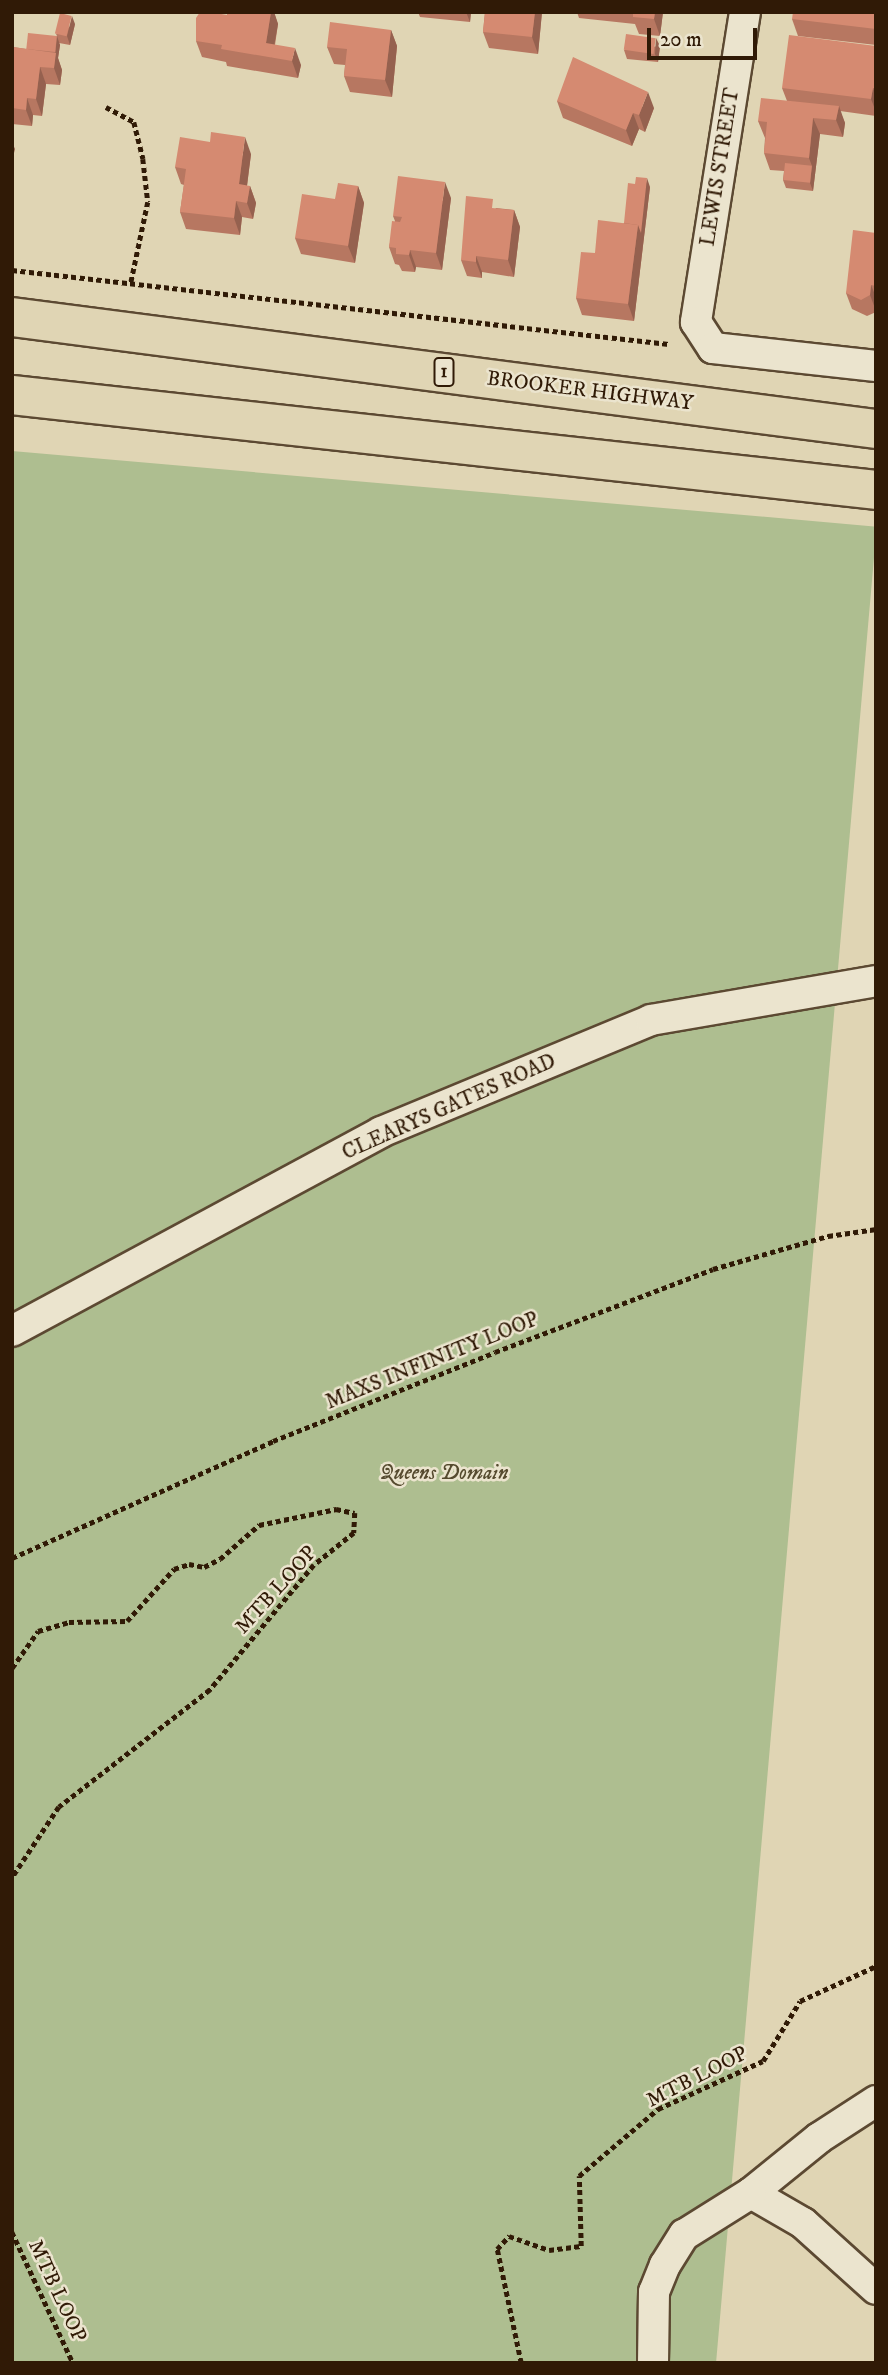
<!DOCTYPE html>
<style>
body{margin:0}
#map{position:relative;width:888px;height:2375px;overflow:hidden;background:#e0d5b4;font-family:"IM FELL DW Pica",serif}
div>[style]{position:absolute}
.green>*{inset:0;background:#aebe90;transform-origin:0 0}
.path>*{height:4.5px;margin-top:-2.25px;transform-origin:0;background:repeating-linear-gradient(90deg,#301a06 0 5px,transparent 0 8.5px)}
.roads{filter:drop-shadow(2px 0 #5c4932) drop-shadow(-2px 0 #5c4932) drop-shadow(0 2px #5c4932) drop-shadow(0 -2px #5c4932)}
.minor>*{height:30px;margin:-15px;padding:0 15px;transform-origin:15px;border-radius:15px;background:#ebe4ce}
.trunk>*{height:38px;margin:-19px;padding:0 19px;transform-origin:19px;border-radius:19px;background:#e0d5b4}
.wall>*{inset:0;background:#b77761}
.shaded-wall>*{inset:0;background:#95614f}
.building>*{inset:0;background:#d58a71;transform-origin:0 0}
span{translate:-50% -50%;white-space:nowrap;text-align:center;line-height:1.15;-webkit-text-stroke:5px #ebe4ce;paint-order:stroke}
.shield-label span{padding:2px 5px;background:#ebe4ce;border:2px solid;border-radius:5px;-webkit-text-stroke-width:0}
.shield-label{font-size:19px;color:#301a06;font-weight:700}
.street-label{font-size:21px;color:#301a06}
.park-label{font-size:21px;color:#564b2f;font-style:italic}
.frame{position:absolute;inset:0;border:14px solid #301a06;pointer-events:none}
.scale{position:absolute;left:647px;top:28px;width:110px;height:32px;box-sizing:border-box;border:4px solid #301a06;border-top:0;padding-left:9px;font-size:21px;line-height:24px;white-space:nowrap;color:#301a06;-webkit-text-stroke:5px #ebe4ce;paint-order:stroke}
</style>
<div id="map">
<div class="green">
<i style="left:12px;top:451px;width:868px;height:1912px;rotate:5deg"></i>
</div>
<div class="path">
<i style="left:106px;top:107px;width:32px;rotate:28deg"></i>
<i style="left:134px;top:122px;width:38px;rotate:76deg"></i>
<i style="left:143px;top:159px;width:43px;rotate:83.4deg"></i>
<i style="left:148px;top:202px;width:83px;rotate:101.9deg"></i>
<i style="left:12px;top:270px;width:661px;rotate:6.43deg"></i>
<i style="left:12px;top:1558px;width:286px;rotate:-24.1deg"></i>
<i style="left:273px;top:1441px;width:239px;rotate:-21.8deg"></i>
<i style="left:495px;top:1352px;width:233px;rotate:-20.8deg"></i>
<i style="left:713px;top:1269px;width:120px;rotate:-16deg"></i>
<i style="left:828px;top:1236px;width:49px;rotate:-8.3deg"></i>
<i style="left:12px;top:1668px;width:45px;rotate:-54.9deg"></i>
<i style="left:38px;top:1631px;width:32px;rotate:-16deg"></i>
<i style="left:69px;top:1622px;width:58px;rotate:-1deg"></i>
<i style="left:127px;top:1621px;width:70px;rotate:-47.9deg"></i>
<i style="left:174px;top:1569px;width:16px;rotate:-18deg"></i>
<i style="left:189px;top:1564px;width:15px;rotate:11deg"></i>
<i style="left:204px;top:1567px;width:18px;rotate:-27deg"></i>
<i style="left:220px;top:1559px;width:52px;rotate:-41.1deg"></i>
<i style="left:259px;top:1525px;width:79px;rotate:-11.7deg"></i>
<i style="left:336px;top:1509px;width:19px;rotate:12deg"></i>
<i style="left:355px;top:1513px;width:20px;rotate:93deg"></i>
<i style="left:354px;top:1533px;width:51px;rotate:141.3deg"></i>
<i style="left:314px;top:1565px;width:163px;rotate:129.8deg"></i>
<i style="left:210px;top:1690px;width:191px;rotate:142.2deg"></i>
<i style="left:59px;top:1807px;width:85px;rotate:123.5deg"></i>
<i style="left:12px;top:2232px;width:145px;rotate:65deg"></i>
<i style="left:521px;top:2363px;width:116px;rotate:-101.9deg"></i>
<i style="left:497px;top:2249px;width:18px;rotate:-47deg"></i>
<i style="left:509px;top:2236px;width:42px;rotate:19.3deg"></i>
<i style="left:549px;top:2250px;width:32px;rotate:-7deg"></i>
<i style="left:581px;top:2246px;width:70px;rotate:-91.6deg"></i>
<i style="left:579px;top:2176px;width:104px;rotate:-40.3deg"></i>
<i style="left:658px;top:2109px;width:115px;rotate:-24.6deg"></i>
<i style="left:763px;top:2061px;width:70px;rotate:-58.3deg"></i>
<i style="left:800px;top:2001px;width:84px;rotate:-24.7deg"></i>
</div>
<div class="roads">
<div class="minor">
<i style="left:745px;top:12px;width:314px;rotate:99deg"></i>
<i style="left:696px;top:322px;width:31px;rotate:57deg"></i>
<i style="left:713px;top:348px;width:164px;rotate:6.3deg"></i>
<i style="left:12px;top:1331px;width:419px;rotate:-28.3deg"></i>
<i style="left:381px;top:1132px;width:292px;rotate:-22.5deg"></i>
<i style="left:651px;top:1020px;width:228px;rotate:-9.8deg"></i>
<i style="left:876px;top:2101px;width:68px;rotate:147deg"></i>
<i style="left:819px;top:2138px;width:87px;rotate:141deg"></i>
<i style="left:751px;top:2193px;width:60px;rotate:30deg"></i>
<i style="left:803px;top:2223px;width:98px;rotate:42.1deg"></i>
<i style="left:653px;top:2363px;width:71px;rotate:-89.2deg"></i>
<i style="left:654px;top:2292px;width:29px;rotate:-68deg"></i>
<i style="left:665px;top:2265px;width:36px;rotate:-58deg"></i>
<i style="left:684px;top:2235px;width:79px;rotate:-32.1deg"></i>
</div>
<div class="trunk">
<i style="left:12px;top:317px;width:871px;rotate:7.39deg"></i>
<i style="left:12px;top:395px;width:869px;rotate:6.27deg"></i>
</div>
</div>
<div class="wall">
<i style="clip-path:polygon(228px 12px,274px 12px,278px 24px,275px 45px,301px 65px,298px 78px,227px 66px,226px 62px,202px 57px,196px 41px,227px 15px)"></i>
<i style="clip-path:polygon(418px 12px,471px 12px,470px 22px,420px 17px)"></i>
<i style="clip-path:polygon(485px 12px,542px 12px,538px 54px,489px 48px,483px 32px)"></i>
<i style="clip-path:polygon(577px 12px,663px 12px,660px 36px,639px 34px,635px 24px,579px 18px)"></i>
<i style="clip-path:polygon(876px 12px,876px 45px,798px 36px,792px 19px)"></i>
<i style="clip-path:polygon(75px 24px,70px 45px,59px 43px,60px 45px,58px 58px,62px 70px,60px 85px,46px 84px,42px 116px,33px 115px,32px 126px,12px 124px,13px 47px,26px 49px,57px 36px,56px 34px)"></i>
<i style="clip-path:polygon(391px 30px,397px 46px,392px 97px,350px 92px,344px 76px,345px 65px,334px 64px,327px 47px)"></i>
<i style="clip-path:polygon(660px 46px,658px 62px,627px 59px,624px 50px)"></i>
<i style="clip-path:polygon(876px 46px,876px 116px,840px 111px,845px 123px,843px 137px,820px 134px,813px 191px,786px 188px,783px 180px,784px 171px,770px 170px,764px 153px,765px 138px,758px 121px,787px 101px,782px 88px)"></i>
<i style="clip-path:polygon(557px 101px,654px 108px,645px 132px,639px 129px,632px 146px,563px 118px)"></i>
<i style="clip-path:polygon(251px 154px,247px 186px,250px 186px,256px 203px,253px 219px,242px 217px,240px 235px,186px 229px,180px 212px,184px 185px,181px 184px,175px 167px)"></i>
<i style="clip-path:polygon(358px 186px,364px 203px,355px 263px,301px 254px,295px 238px,335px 199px)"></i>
<i style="clip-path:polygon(650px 187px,634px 321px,582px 315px,576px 298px,595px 253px,624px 223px)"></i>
<i style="clip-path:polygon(451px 198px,442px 270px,416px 267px,415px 272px,402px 271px,399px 265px,395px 264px,389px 247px,395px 221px,393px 216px)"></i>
<i style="clip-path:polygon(496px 208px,514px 210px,520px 227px,514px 277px,482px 272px,482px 278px,467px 276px,461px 260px)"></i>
<i style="clip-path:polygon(876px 233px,876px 312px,867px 316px,852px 309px,846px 293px)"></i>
</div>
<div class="shaded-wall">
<i style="clip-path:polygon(271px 12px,274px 12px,278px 24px,272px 58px,266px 43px)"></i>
<i style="clip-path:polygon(466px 12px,471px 12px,470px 22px)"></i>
<i style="clip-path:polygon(535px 12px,542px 12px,538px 54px,532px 37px)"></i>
<i style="clip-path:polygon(655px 12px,663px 12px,660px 36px,654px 19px)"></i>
<i style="clip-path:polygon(72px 16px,75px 24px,70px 45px,67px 36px)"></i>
<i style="clip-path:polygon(391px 30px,397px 46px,392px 97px,385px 80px)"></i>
<i style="clip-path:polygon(57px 36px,60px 45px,58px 58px,62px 70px,60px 85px,54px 68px)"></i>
<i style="clip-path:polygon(656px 38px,660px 46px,658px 62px,655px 54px)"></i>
<i style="clip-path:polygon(295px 48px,301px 65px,298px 78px,292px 61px)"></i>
<i style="clip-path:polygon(40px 67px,46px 84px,42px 116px,36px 99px)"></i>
<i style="clip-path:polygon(873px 88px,876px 96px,876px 112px,871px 99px)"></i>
<i style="clip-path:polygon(648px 92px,654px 108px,645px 132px,639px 115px)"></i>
<i style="clip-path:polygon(27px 98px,33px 115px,32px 126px,26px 110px)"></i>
<i style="clip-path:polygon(839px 106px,845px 123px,843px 137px,836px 120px)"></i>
<i style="clip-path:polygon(633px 113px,639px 129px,632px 146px,626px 130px)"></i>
<i style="clip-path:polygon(813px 118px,820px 134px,813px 191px,810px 183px,812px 166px,809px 158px)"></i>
<i style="clip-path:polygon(245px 137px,251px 154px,245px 201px,239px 184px)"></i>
<i style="clip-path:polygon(12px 142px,15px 149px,12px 161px)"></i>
<i style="clip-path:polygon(647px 178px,650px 187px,634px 321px,628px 304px,638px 225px)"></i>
<i style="clip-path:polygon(445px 182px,451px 198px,442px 270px,436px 253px)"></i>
<i style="clip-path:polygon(250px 186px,256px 203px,253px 219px,247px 203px)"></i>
<i style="clip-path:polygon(358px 186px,364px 203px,355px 263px,348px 246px)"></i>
<i style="clip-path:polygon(236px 201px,242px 217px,240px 235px,234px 218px)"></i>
<i style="clip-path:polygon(514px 210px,520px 227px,514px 277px,508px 260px)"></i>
<i style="clip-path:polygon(410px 250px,416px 267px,415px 272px,409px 255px)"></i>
<i style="clip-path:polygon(476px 256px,482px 272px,482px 278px,476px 262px)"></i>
<i style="clip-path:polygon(871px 285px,876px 297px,876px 311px,870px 295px)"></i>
</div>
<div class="building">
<i style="clip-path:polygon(200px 12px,210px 12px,227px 15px,228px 12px,271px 12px,266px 43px,295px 48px,292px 61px,221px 49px,222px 45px,196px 41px,196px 18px)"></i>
<i style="clip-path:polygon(485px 12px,535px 12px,532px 37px,483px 32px)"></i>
<i style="clip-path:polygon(633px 12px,655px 12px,654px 19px,633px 17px)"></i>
<i style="clip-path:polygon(793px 12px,876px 12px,876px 29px,792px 19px)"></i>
<i style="left:60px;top:13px;width:12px;height:21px;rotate:14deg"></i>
<i style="clip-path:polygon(330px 22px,391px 30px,385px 80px,344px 76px,347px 49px,327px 47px)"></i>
<i style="left:28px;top:33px;width:29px;height:16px;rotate:6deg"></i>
<i style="left:626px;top:34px;width:30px;height:16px;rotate:8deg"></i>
<i style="clip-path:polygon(789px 35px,876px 46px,876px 88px,873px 88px,871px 99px,782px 88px)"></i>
<i style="clip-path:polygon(13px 47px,56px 53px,54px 68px,40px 67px,36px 99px,27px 98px,26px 110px,12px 108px)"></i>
<i style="clip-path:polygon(573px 57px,648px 92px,639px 115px,633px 113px,626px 130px,557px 101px)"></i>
<i style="clip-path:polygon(761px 98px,839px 106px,836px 120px,813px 118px,809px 158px,764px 153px,767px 122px,758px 121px)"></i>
<i style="clip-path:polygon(211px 132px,245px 137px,239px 184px,250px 186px,247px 203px,236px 201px,234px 218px,180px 212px,186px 169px,175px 167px,180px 137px,210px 142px)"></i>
<i style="left:785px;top:163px;width:27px;height:17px;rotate:6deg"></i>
<i style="clip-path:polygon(398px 176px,445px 182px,436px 253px,410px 250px,409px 255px,396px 254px,396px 248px,389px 247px,392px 221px,400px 222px,402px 217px,393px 216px)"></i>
<i style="clip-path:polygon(636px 177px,647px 178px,641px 233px,638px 225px,624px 223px,628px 183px,635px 184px)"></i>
<i style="clip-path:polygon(338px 183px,358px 186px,348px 246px,295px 238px,302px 194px,335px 199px)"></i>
<i style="clip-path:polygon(466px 196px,493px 199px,492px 208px,514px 210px,508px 260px,476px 256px,476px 262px,461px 260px)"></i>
<i style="clip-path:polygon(598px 220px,638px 225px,628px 304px,576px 298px,581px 252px,595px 253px)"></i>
<i style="clip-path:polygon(853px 230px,876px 233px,876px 286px,871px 285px,870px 295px,861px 300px,846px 293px)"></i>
</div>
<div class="shield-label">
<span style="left:444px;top:372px">1</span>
</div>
<div class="street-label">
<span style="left:720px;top:167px;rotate:-81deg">LEWIS STREET</span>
<span style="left:590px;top:391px;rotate:7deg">BROOKER HIGHWAY</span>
<span style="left:449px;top:1107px;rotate:-24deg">CLEARYS GATES ROAD</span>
<span style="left:432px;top:1361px;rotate:-22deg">MAXS INFINITY LOOP</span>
<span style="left:276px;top:1590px;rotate:-48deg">MTB LOOP</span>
<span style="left:697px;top:2077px;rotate:-27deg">MTB LOOP</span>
<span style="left:57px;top:2291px;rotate:65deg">MTB LOOP</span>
</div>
<div class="park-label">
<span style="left:444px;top:1473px">Queens Domain</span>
</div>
<div class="frame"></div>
<div class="scale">20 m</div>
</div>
